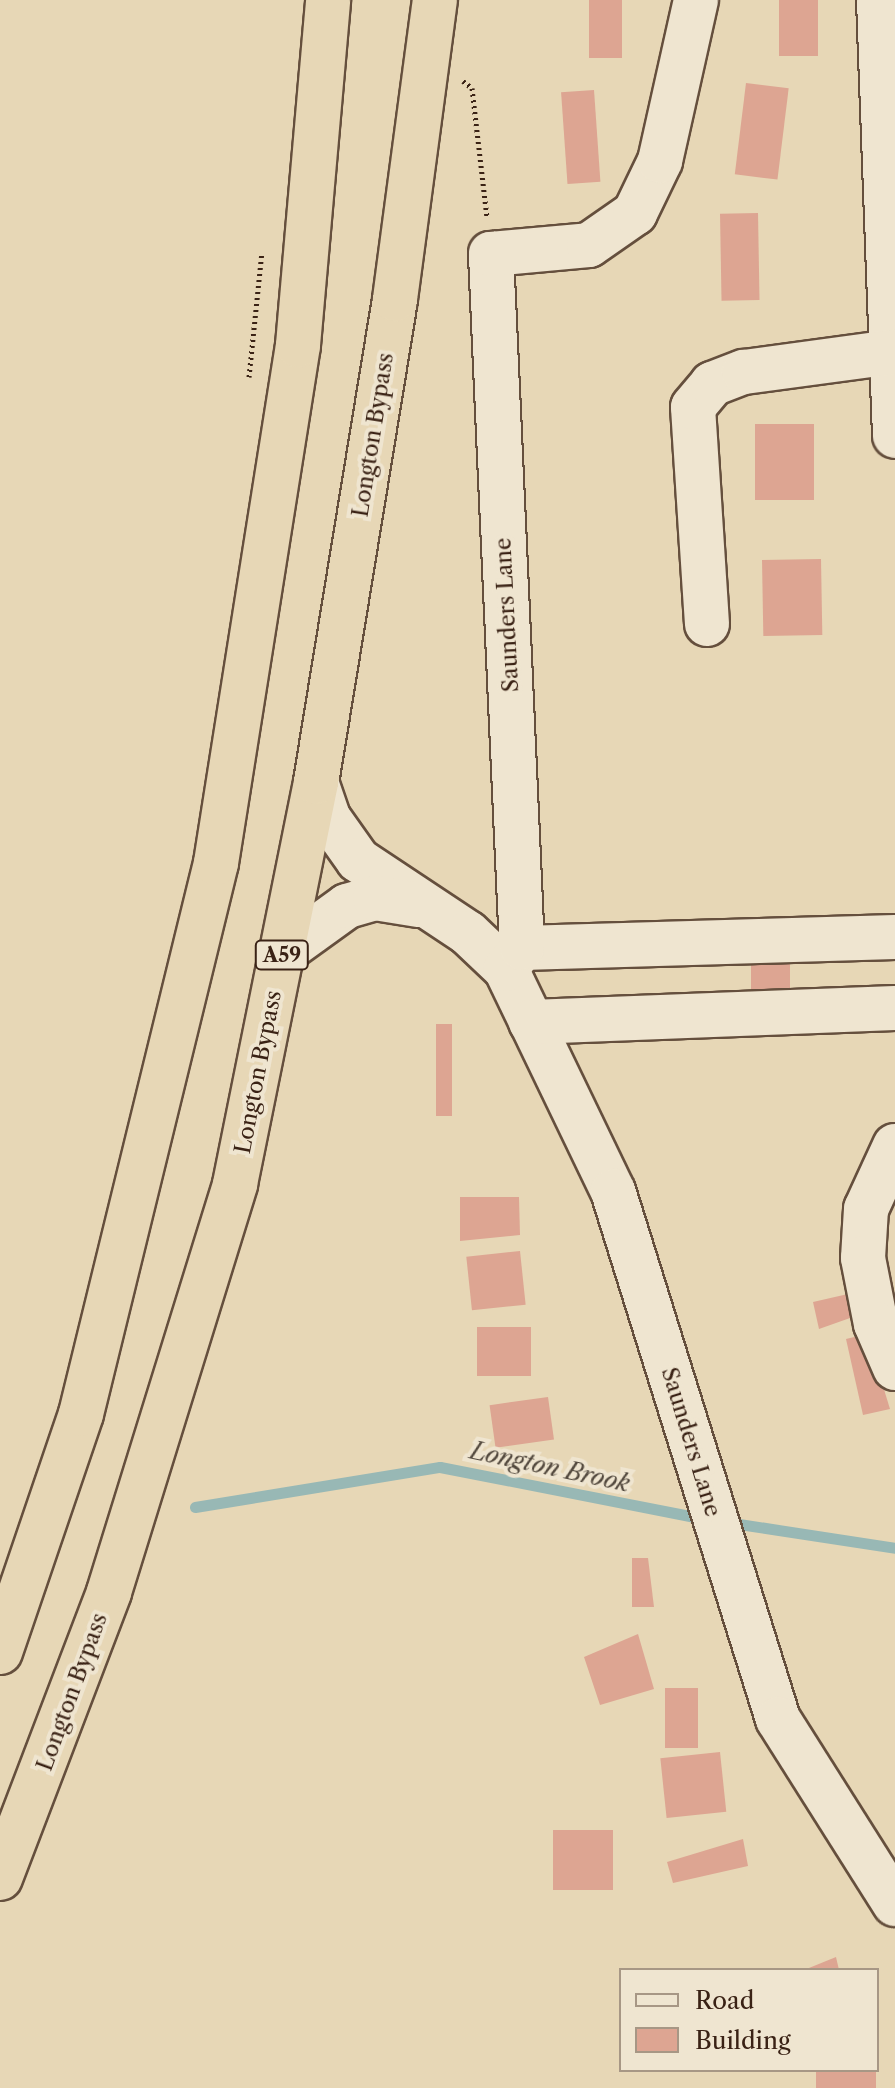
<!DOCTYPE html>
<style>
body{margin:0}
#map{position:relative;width:895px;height:2088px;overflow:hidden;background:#e7d7b6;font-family:"Libre Caslon Text",serif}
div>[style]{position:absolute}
.stream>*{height:11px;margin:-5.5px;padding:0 5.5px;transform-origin:5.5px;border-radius:5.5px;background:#98b8b5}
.building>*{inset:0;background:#dda592;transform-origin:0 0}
.path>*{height:5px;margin-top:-2.5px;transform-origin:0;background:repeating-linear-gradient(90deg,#3a2215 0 2px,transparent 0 6px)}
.roads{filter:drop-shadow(2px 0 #654f3d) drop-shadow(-2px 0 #654f3d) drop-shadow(0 2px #654f3d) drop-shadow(0 -2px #654f3d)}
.minor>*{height:44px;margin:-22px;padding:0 22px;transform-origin:22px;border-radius:22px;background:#efe5d0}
.highway>*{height:44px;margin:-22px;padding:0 22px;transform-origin:22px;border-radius:22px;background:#e7d7b6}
span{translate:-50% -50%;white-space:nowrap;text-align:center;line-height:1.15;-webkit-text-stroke:8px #efe5d0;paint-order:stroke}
.shield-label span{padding:2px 6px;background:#efe5d0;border:2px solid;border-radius:6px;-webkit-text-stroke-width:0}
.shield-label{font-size:20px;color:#3a2215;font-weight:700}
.street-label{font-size:22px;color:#3a2215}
.water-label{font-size:24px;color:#52483d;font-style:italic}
.legend{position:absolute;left:619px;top:1968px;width:260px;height:104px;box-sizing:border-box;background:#efe5d0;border:2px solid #a79785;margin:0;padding:10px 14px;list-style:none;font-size:24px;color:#3a2215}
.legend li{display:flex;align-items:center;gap:16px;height:40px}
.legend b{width:40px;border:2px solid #a79785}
</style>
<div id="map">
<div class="stream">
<i style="left:195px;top:1507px;width:248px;rotate:-9.3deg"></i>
<i style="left:440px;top:1467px;width:270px;rotate:11.1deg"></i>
<i style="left:726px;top:1522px;width:171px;rotate:8.7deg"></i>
</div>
<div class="building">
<i style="left:589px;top:0;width:33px;height:58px"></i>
<i style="left:779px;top:0;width:39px;height:56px"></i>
<i style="left:746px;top:83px;width:43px;height:92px;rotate:7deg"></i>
<i style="left:594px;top:90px;width:92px;height:33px;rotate:86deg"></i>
<i style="left:758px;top:213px;width:87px;height:38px;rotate:89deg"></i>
<i style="left:755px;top:424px;width:59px;height:76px"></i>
<i style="left:821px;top:559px;width:76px;height:59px;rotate:89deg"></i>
<i style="left:751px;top:955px;width:39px;height:44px"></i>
<i style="left:436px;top:1024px;width:16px;height:92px"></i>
<i style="clip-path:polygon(460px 1197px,519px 1197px,520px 1235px,460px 1241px)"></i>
<i style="left:520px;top:1251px;width:54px;height:54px;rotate:84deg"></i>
<i style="clip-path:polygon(861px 1291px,867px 1312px,819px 1329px,813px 1302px)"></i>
<i style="left:477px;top:1327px;width:54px;height:49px"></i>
<i style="clip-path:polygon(867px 1334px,890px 1409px,863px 1415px,846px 1339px)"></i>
<i style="left:548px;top:1397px;width:43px;height:59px;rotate:82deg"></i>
<i style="clip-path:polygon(632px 1558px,648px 1558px,654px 1607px,632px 1607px)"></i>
<i style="clip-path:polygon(638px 1634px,654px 1689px,600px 1705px,584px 1657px)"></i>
<i style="left:665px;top:1688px;width:33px;height:60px"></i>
<i style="left:720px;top:1752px;width:60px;height:60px;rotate:84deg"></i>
<i style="left:553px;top:1830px;width:60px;height:60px"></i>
<i style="clip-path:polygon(743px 1839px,748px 1866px,673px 1883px,667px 1862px)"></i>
<i style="clip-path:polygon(836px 1957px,839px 1970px,804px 1970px)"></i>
<i style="left:816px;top:2070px;width:60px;height:18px"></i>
</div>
<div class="path">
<i style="left:463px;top:81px;width:11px;rotate:38deg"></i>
<i style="left:472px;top:88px;width:130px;rotate:83.4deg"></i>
<i style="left:249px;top:377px;width:126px;rotate:-84.1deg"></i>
</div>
<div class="roads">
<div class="minor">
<i style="left:879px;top:0;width:436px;rotate:87.9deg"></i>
<i style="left:707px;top:624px;width:217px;rotate:-93.7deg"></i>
<i style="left:693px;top:407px;width:30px;rotate:-50deg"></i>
<i style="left:712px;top:384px;width:34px;rotate:-21deg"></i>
<i style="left:744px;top:372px;width:149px;rotate:-7.7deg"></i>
<i style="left:316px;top:782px;width:39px;rotate:71deg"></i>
<i style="left:329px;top:819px;width:50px;rotate:54.7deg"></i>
<i style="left:358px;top:860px;width:132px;rotate:33.6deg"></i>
<i style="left:468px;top:933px;width:52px;rotate:43.5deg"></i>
<i style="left:506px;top:969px;width:246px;rotate:64.3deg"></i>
<i style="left:613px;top:1191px;width:553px;rotate:72.65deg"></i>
<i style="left:778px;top:1719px;width:219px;rotate:57.7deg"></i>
<i style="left:522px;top:948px;width:373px;rotate:-1.7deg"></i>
<i style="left:282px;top:953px;width:80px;rotate:-35.9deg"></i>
<i style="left:347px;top:906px;width:29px;rotate:-16deg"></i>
<i style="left:375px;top:898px;width:44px;rotate:9.2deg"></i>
<i style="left:506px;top:969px;width:26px;rotate:-53deg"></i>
<i style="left:522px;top:948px;width:695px;rotate:-92.56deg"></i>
<i style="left:491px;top:254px;width:98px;rotate:-5.2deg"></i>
<i style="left:589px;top:245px;width:56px;rotate:-34.8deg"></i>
<i style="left:635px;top:213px;width:58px;rotate:-64.3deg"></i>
<i style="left:660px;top:161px;width:165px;rotate:-77.4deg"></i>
<i style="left:531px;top:1022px;width:364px;rotate:-2.2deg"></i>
<i style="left:895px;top:1146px;width:69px;rotate:114.7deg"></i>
<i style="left:866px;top:1209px;width:49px;rotate:93.5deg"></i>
<i style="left:863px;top:1258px;width:67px;rotate:78.9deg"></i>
<i style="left:876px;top:1324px;width:48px;rotate:66.6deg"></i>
</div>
<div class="highway">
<i style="left:0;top:1652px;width:251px;rotate:-71.2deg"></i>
<i style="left:81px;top:1414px;width:567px;rotate:-76.23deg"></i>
<i style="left:216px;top:863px;width:524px;rotate:-81deg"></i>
<i style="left:298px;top:345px;width:346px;rotate:-85deg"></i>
<i style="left:0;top:1878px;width:306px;rotate:-69.1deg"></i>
<i style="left:109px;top:1592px;width:427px;rotate:-72.8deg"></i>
<i style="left:235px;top:1184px;width:410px;rotate:-78.6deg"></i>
<i style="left:316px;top:782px;width:489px;rotate:-80.7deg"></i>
<i style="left:395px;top:299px;width:302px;rotate:-82.4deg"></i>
</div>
</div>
<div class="shield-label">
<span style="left:282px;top:955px">A59</span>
</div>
<div class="street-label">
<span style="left:373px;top:435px;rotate:-81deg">Longton Bypass</span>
<span style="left:507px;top:615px;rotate:-93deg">Saunders Lane</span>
<span style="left:258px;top:1072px;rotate:-79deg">Longton Bypass</span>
<span style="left:691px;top:1442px;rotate:73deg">Saunders Lane</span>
<span style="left:72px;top:1692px;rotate:-70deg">Longton Bypass</span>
</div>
<div class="water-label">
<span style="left:550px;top:1467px;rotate:12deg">Longton Brook</span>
</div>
<ul class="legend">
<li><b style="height:10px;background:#efe5d0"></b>Road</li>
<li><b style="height:22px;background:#dda592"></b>Building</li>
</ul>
</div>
